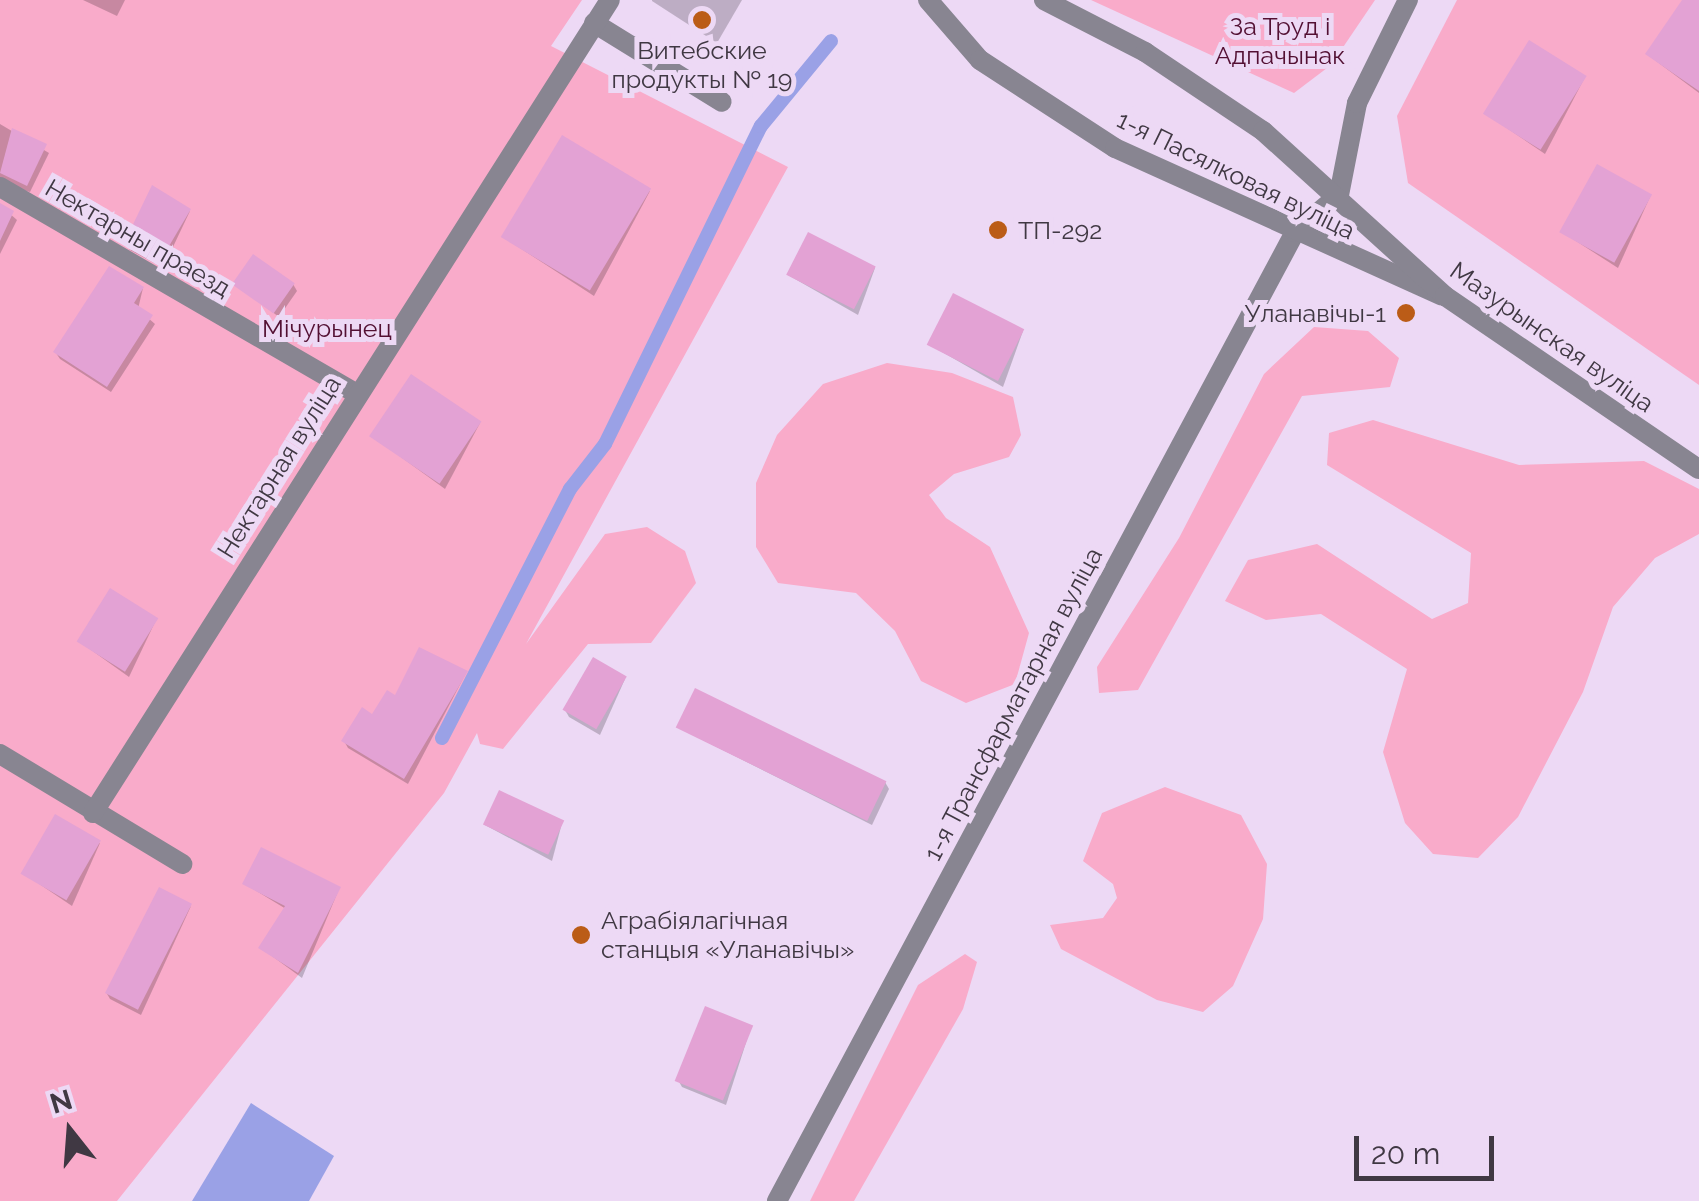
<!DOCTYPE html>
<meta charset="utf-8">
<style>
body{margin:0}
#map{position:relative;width:1699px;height:1201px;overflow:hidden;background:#edd9f5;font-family:Raleway,sans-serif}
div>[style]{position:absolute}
.green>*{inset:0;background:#f9abca}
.water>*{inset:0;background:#9aa1e6}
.shadow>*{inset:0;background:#0003}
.stream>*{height:14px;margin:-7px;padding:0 7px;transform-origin:7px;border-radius:7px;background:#9aa1e6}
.building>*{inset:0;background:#e3a2d4;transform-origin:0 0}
.service>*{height:20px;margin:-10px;padding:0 10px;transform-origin:10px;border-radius:10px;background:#888591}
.minor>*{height:20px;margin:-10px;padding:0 10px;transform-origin:10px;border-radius:10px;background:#888591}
.tertiary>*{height:20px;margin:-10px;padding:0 10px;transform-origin:10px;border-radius:10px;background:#888591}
.dots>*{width:28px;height:28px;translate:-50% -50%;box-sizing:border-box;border:5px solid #edd9f5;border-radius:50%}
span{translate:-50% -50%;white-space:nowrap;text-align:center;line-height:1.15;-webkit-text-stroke:10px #edd9f5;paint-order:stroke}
.park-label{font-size:25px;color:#531033}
.poi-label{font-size:25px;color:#403843}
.left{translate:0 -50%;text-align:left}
.right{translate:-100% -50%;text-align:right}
.street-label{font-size:25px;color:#403843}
.north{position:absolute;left:20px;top:1081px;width:100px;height:100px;-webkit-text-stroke:8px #edd9f5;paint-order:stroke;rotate:343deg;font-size:28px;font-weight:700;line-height:40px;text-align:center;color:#403843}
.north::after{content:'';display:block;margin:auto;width:35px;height:45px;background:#403843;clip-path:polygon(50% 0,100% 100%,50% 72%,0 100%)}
.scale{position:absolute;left:1354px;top:1136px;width:140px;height:45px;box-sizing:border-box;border:5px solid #403843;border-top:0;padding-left:12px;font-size:30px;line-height:35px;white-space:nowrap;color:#403843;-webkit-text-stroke:8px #edd9f5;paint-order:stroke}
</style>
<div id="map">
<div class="green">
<i style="clip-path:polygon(0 0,582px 0,551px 46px,788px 167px,526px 644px,605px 534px,647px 527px,685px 551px,696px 583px,651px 643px,588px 644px,503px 749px,480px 744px,477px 733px,444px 793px,117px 1201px,0 1201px)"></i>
<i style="clip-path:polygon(1091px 0,1375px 0,1331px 65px,1294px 93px)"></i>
<i style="clip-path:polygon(1457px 0,1699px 0,1699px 385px,1408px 183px,1397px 116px)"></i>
<i style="clip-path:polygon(1314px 327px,1368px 331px,1399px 358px,1390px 387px,1302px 396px,1138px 690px,1099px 693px,1097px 667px,1179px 538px,1264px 374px)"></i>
<i style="clip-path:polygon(887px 363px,952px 373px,1013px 397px,1021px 435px,1009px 457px,954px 474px,929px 495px,946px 518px,990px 547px,1029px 633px,1015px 684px,966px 703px,921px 681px,895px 631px,856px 593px,778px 583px,756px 547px,756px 483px,777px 435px,823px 384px)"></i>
<i style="clip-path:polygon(1373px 420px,1519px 465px,1644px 461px,1699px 489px,1699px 534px,1655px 558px,1613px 607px,1583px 692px,1518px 817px,1478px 858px,1433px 854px,1405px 823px,1383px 752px,1407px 669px,1321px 614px,1266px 620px,1225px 601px,1248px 560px,1317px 544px,1432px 619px,1468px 603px,1471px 553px,1327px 465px,1329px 433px)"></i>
<i style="clip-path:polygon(1165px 787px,1241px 815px,1267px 864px,1263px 919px,1233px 986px,1203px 1012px,1157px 1000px,1061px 949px,1050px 925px,1103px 918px,1117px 898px,1113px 884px,1083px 861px,1102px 813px)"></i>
<i style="clip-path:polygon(965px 954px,977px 962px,963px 1009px,854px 1201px,810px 1201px,918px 985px)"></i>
</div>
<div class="water">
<i style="clip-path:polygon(251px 1103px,334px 1156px,309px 1201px,192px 1201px)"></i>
</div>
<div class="shadow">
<i style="clip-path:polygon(83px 0,125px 0,117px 16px)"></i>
<i style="clip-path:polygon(742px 0,717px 43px,652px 1px,652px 0)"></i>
<i style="clip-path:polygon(1699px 20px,1699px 93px,1648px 55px)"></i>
<i style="clip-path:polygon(1585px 77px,1545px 154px,1486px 114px)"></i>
<i style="clip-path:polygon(0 124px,49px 153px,30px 192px,0 183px)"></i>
<i style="clip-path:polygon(650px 191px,594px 296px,503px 237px)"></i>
<i style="clip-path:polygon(1650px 197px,1618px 268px,1562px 232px)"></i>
<i style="clip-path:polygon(0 205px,17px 220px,0 254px)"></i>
<i style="clip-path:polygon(190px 211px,163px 268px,130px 250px,126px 243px)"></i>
<i style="clip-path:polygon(875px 268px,858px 315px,788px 275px)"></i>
<i style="clip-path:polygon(235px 284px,293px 284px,297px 291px,279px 317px)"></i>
<i style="clip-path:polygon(143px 288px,138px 309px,155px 324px,111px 392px,60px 359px,56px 353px)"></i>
<i style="clip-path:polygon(1023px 331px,1003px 387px,930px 345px)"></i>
<i style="clip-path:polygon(480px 423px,445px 489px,372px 436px)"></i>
<i style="clip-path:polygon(156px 620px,129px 677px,80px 642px)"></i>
<i style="clip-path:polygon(466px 673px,408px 784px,348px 748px,344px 741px,396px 699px)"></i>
<i style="clip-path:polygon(625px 679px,600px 735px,569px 717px,565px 710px)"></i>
<i style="clip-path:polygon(679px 728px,885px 782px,889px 789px,872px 825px)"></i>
<i style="clip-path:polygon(562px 823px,552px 861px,485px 825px)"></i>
<i style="clip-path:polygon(100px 843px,72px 906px,23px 873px)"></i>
<i style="clip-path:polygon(245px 884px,339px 889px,302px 978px,261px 948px,286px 909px)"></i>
<i style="clip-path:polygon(191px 906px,141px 1015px,110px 999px,106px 992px)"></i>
<i style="clip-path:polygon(751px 1027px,726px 1105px,682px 1087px,678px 1080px)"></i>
</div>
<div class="stream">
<i style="left:442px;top:738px;width:280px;rotate:-62.8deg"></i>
<i style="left:570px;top:489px;width:57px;rotate:-52.1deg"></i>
<i style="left:605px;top:444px;width:354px;rotate:-63.9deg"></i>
<i style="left:761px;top:126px;width:110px;rotate:-50.5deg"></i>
</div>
<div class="building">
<i style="clip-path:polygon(1682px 0,1699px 0,1699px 91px,1645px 54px)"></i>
<i style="left:1529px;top:40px;width:68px;height:87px;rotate:32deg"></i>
<i style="clip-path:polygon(12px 128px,47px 144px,27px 186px,0 173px)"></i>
<i style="left:562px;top:135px;width:104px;height:119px;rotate:31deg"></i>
<i style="left:1597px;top:164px;width:63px;height:78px;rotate:29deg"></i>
<i style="clip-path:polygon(152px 185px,191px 209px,159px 263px,124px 243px)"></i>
<i style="clip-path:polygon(0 203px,14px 211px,0 241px)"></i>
<i style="left:808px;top:232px;width:76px;height:48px;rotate:27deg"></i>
<i style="left:253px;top:254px;width:51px;height:37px;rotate:35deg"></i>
<i style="clip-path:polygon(109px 266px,144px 287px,134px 303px,153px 315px,107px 387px,53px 352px)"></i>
<i style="left:953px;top:293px;width:80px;height:58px;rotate:27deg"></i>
<i style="left:411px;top:374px;width:85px;height:75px;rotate:34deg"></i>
<i style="left:110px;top:588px;width:57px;height:63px;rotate:32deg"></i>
<i style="clip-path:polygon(419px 647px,468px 671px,404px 779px,341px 741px,362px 707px,372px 714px,387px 690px,395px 695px)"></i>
<i style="left:593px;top:657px;width:39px;height:61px;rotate:30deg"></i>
<i style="left:695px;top:688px;width:213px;height:44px;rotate:26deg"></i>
<i style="left:499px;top:790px;width:72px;height:38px;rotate:25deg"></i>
<i style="left:55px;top:814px;width:53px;height:69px;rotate:30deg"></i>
<i style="clip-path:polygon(261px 847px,341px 887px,298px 973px,258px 948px,285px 906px,242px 884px)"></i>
<i style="left:159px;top:887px;width:37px;height:119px;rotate:27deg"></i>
<i style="left:705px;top:1006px;width:52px;height:81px;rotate:22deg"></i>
</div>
<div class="service">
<i style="left:594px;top:23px;width:150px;rotate:31.7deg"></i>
<i style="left:0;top:187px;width:409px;rotate:30.1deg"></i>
<i style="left:0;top:754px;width:213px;rotate:31.1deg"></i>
<i style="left:93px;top:813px;width:963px;rotate:-57.55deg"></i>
<i style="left:777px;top:1201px;width:1099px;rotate:-61.87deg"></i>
<i style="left:1295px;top:232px;width:57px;rotate:-40.1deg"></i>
</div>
<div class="minor">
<i style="left:1339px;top:195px;width:94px;rotate:-78.9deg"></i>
<i style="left:1357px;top:103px;width:115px;rotate:-63.7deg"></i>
</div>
<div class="tertiary">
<i style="left:928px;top:0;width:79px;rotate:49.1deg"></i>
<i style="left:980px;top:60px;width:161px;rotate:33.1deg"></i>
<i style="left:1115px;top:148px;width:358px;rotate:24.3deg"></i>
<i style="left:1044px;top:0;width:114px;rotate:27.2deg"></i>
<i style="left:1145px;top:52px;width:142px;rotate:33.8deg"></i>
<i style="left:1263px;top:131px;width:246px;rotate:42.2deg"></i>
<i style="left:1445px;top:296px;width:307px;rotate:34.3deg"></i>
</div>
<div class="dots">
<i style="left:702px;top:20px;background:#bb5c17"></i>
<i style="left:998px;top:230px;background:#bb5c17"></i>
<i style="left:1406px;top:313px;background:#bb5c17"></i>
<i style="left:581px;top:935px;background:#bb5c17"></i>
</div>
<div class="park-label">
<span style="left:1280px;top:41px">За Труд і<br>Адпачынак</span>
<span style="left:327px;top:328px">Мічурынец</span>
</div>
<div class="poi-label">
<span style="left:702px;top:65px">Витебские<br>продукты № 19</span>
<span class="left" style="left:1018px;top:230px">ТП-292</span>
<span class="right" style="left:1386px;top:313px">Уланавічы-1</span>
<span class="left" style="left:601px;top:935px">Аграбіялагічная<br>станцыя «Уланавічы»</span>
</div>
<div class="street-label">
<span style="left:1236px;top:175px;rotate:26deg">1-я Пасялковая вуліца</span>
<span style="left:138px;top:238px;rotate:30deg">Нектарны праезд</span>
<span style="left:1552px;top:337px;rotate:35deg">Мазурынская вуліца</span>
<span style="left:279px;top:467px;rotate:-58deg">Нектарная вуліца</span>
<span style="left:1013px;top:704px;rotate:-62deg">1-я Трансфарматарная вуліца</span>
</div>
<div class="north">N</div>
<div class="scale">20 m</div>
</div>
